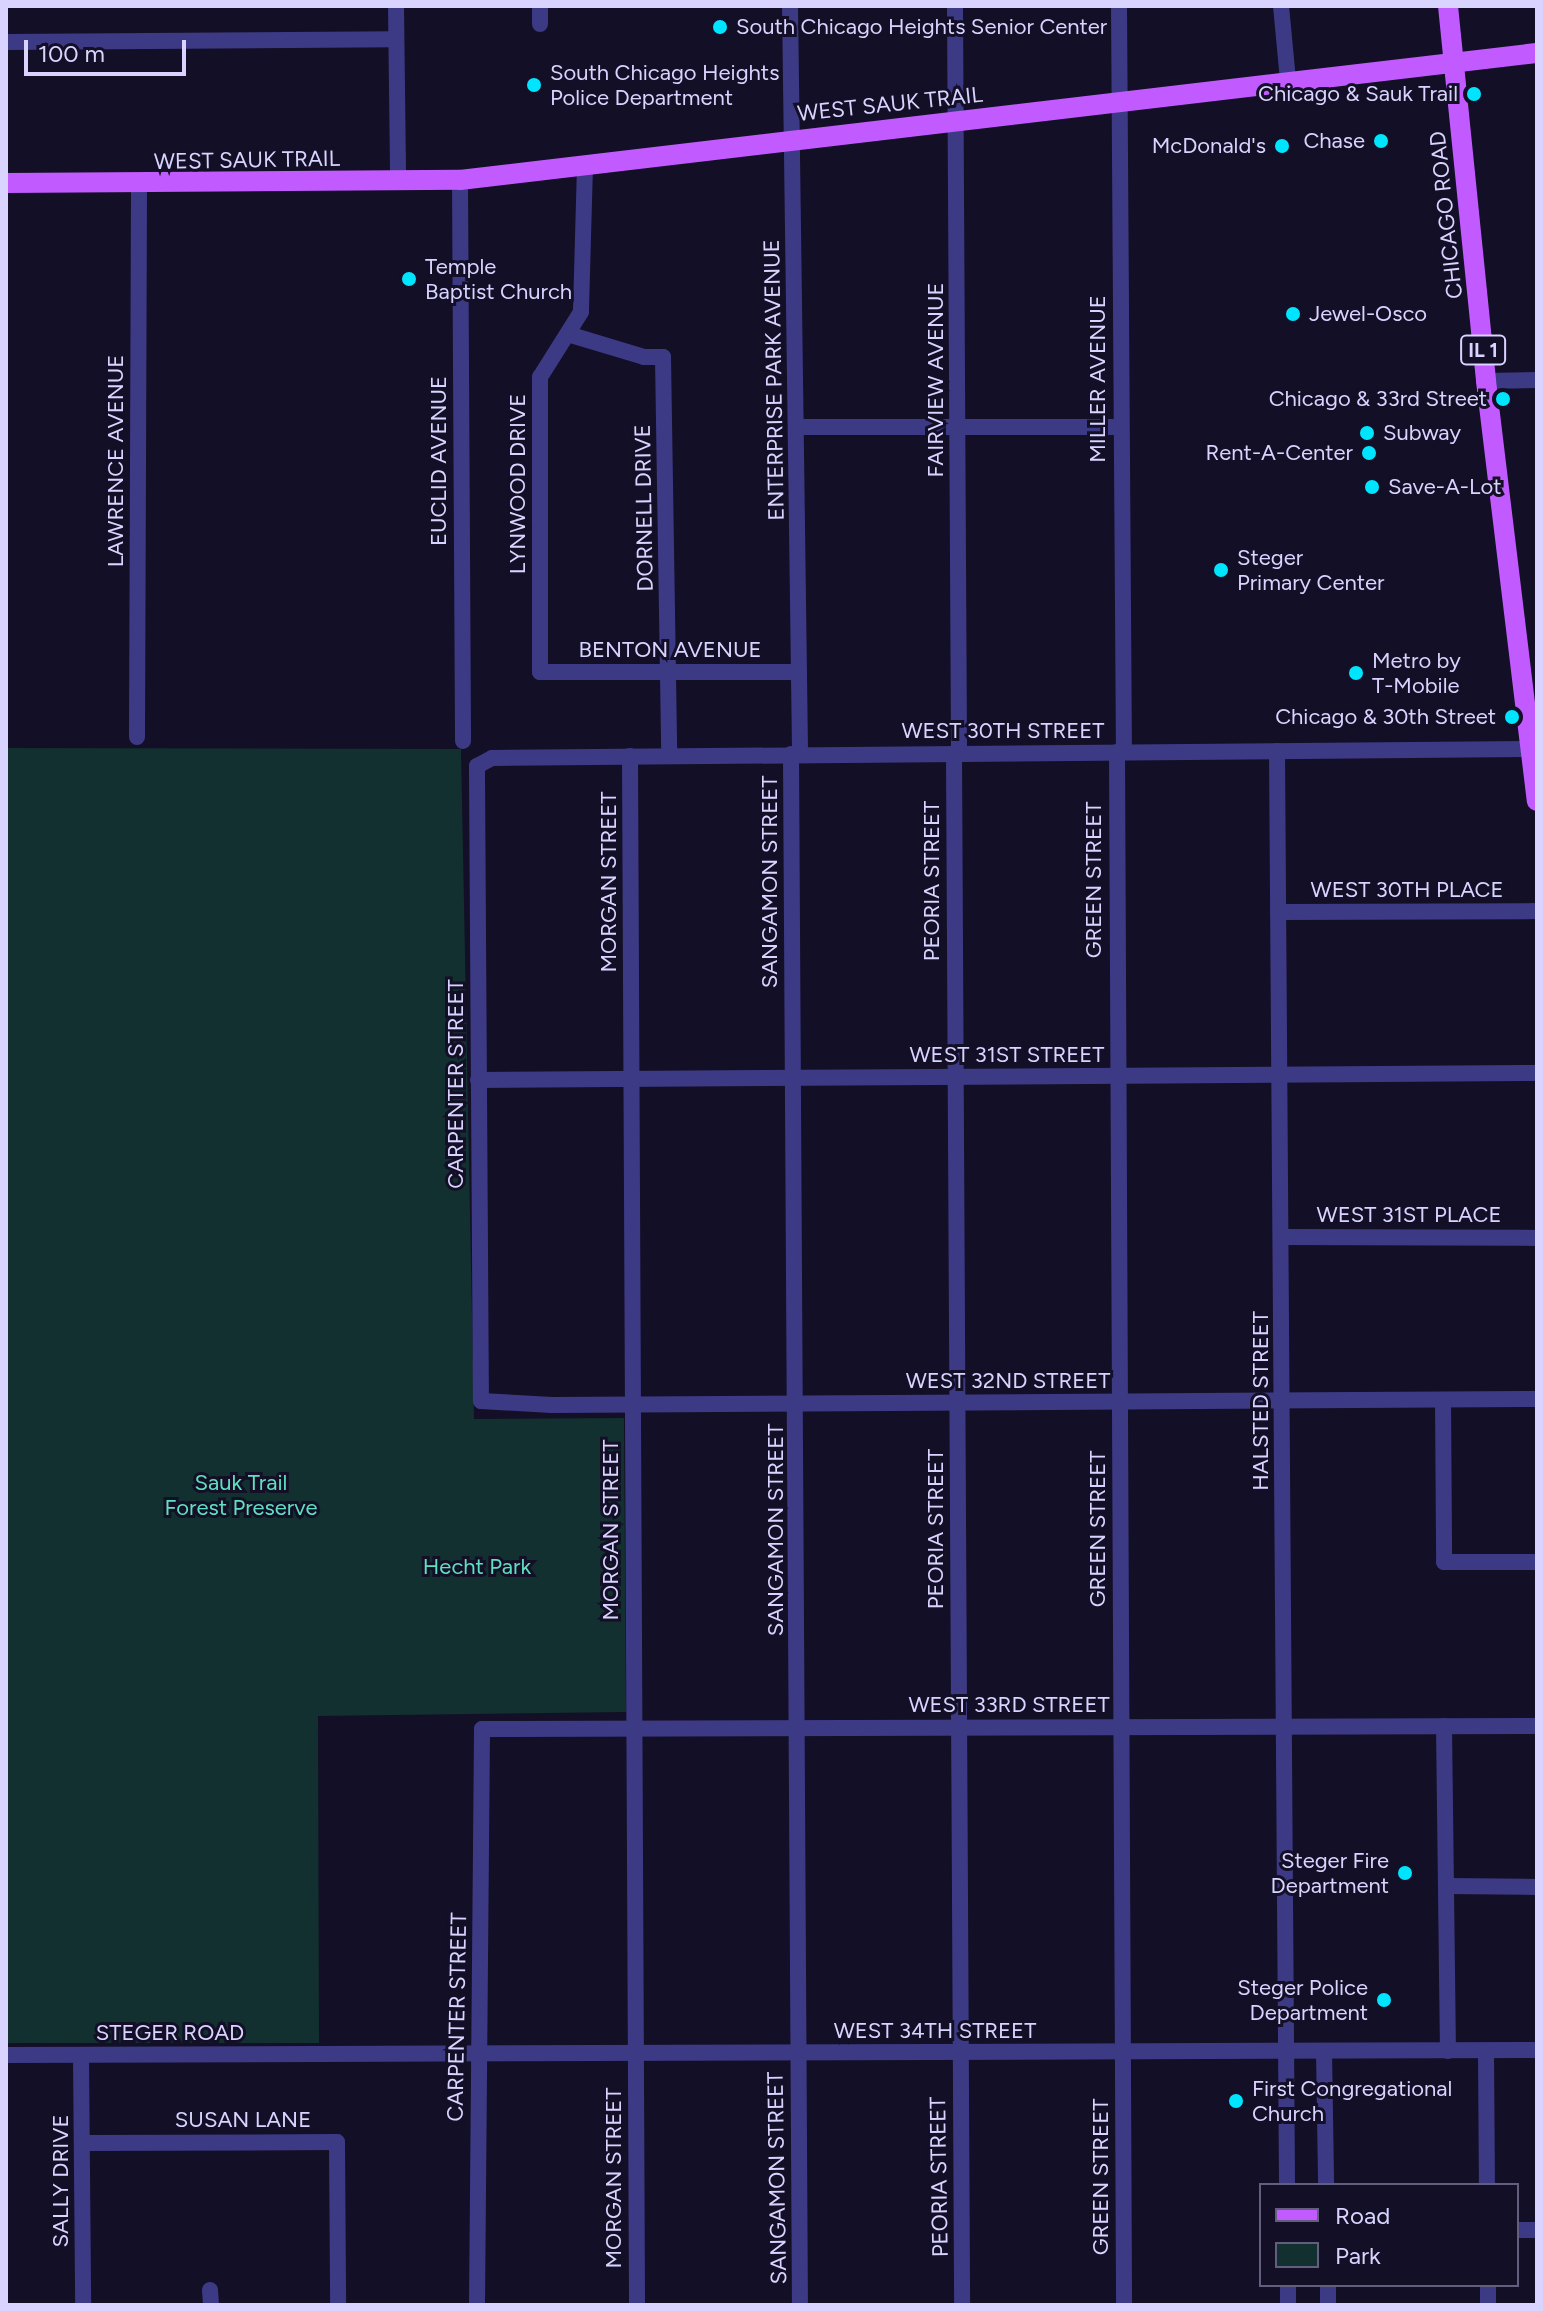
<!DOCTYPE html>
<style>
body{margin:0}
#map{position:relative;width:1543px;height:2311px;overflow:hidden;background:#130f26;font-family:Figtree,sans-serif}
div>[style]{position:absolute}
.green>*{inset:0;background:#12302f}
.minor>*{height:16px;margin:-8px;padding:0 8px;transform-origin:8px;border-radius:8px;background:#3d3a85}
.major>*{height:20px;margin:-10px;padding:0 10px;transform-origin:10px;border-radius:10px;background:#c25bff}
.dots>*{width:22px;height:22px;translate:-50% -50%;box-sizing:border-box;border:4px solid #130f26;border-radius:50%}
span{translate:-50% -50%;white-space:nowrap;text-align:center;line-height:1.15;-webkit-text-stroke:6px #130f26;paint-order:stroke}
.shield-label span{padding:2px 6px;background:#130f26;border:2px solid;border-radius:6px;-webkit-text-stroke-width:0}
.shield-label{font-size:20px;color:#d9d4ff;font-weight:700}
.poi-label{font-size:22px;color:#d9d4ff}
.left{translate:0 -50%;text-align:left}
.right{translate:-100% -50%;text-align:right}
.street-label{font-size:22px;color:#d9d4ff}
.park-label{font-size:22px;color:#5fe0c0}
.frame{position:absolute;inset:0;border:8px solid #d9d4ff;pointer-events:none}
.legend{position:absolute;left:1259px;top:2183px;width:260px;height:104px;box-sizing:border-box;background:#130f26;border:2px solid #625e7d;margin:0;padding:10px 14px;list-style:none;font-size:24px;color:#d9d4ff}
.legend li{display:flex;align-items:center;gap:16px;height:40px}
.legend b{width:40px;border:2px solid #625e7d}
.scale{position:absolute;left:24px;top:40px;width:162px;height:36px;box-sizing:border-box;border:4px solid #d9d4ff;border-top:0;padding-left:10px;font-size:24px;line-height:28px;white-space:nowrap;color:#d9d4ff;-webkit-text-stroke:6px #130f26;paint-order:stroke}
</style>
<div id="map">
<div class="green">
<i style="clip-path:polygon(6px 748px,461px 749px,474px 1419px,624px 1418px,626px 1712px,318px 1716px,319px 2043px,6px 2043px)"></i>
</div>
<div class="minor">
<i style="left:396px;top:6px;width:176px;rotate:89.3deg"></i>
<i style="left:540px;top:6px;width:18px;rotate:90deg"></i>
<i style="left:790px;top:6px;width:748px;rotate:89.23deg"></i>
<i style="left:955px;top:6px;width:747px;rotate:89.69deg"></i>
<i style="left:1119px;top:6px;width:746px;rotate:89.62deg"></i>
<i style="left:1281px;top:6px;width:74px;rotate:84.6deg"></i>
<i style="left:6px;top:42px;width:390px;rotate:-0.4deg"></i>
<i style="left:585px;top:166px;width:146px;rotate:91.6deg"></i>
<i style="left:581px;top:312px;width:77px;rotate:122.2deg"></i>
<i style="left:540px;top:377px;width:295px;rotate:90deg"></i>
<i style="left:540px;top:672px;width:259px"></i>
<i style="left:460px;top:180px;width:561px;rotate:89.69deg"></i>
<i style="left:571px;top:335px;width:76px;rotate:16.8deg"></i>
<i style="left:644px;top:357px;width:19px"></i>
<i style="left:663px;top:357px;width:398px;rotate:89.1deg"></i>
<i style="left:1486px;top:381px;width:51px;rotate:-1.1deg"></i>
<i style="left:797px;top:427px;width:323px"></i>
<i style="left:137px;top:737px;width:552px;rotate:-89.79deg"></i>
<i style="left:1537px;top:749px;width:1045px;rotate:179.51deg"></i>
<i style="left:492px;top:758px;width:17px;rotate:152deg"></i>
<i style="left:477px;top:766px;width:7px;rotate:90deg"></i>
<i style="left:477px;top:773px;width:628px;rotate:89.64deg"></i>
<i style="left:481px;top:1401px;width:71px;rotate:3.2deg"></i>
<i style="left:552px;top:1405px;width:985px;rotate:-0.35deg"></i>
<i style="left:1277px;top:751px;width:1434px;rotate:89.6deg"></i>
<i style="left:1117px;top:752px;width:1553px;rotate:89.74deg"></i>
<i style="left:954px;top:753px;width:1552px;rotate:89.7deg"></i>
<i style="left:791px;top:754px;width:1551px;rotate:89.67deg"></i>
<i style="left:630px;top:756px;width:1549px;rotate:89.74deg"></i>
<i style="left:1278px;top:912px;width:259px;rotate:-0.2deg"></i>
<i style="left:478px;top:1080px;width:1059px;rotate:-0.38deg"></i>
<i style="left:1281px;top:1237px;width:256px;rotate:0.2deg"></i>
<i style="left:1443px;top:1400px;width:162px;rotate:89.6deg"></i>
<i style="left:1444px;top:1562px;width:93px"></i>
<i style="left:1444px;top:1726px;width:325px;rotate:89.3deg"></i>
<i style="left:1446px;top:1886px;width:91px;rotate:0.6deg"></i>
<i style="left:1324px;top:2051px;width:134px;rotate:89.1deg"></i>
<i style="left:1486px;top:2051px;width:134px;rotate:89.6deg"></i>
<i style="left:6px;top:2055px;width:1531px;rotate:-0.19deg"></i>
<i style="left:81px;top:2056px;width:249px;rotate:89.5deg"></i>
<i style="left:83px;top:2143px;width:254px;rotate:-0.2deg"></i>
<i style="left:337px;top:2142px;width:163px;rotate:89.6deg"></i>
<i style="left:1517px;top:2230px;width:20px"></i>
<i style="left:1288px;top:2285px;width:20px;rotate:90deg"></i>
<i style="left:1328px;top:2285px;width:20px;rotate:90deg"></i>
<i style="left:1488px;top:2285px;width:20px;rotate:90deg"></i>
<i style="left:210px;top:2290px;width:15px;rotate:86deg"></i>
<i style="left:477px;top:2305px;width:576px;rotate:-89.5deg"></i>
<i style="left:482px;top:1729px;width:1055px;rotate:-0.16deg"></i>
</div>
<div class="major">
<i style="left:1448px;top:6px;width:377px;rotate:84.2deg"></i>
<i style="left:1486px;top:381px;width:423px;rotate:83.1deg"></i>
<i style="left:6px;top:183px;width:454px;rotate:-0.4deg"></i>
<i style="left:460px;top:180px;width:1084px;rotate:-6.73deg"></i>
</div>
<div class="dots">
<i style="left:720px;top:27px;background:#00e5ff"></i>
<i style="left:534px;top:85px;background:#00e5ff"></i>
<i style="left:1474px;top:94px;background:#00e5ff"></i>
<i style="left:1381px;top:141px;background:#00e5ff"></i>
<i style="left:1282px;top:146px;background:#00e5ff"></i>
<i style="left:409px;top:279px;background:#00e5ff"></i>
<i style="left:1293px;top:314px;background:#00e5ff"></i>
<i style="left:1503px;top:399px;background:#00e5ff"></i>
<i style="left:1367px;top:433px;background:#00e5ff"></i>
<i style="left:1369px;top:453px;background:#00e5ff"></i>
<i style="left:1372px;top:487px;background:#00e5ff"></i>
<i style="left:1221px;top:570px;background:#00e5ff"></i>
<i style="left:1356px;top:673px;background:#00e5ff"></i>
<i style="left:1512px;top:717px;background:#00e5ff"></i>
<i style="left:1405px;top:1873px;background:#00e5ff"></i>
<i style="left:1384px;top:2000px;background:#00e5ff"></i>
<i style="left:1236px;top:2101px;background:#00e5ff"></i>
</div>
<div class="shield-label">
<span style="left:1483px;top:350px">IL 1</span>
</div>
<div class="poi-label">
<span class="left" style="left:736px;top:27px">South Chicago Heights Senior Center</span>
<span class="left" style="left:550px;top:85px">South Chicago Heights<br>Police Department</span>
<span class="right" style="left:1458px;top:94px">Chicago &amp; Sauk Trail</span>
<span class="right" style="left:1365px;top:141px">Chase</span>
<span class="right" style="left:1266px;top:146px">McDonald's</span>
<span class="left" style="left:425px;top:279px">Temple<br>Baptist Church</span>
<span class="left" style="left:1309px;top:314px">Jewel-Osco</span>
<span class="right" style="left:1487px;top:399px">Chicago &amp; 33rd Street</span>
<span class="left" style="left:1383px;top:433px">Subway</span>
<span class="right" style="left:1353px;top:453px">Rent-A-Center</span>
<span class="left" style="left:1388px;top:487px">Save-A-Lot</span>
<span class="left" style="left:1237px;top:570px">Steger<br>Primary Center</span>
<span class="left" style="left:1372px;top:673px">Metro by<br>T-Mobile</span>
<span class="right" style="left:1496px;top:717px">Chicago &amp; 30th Street</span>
<span class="right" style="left:1389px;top:1873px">Steger Fire<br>Department</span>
<span class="right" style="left:1368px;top:2000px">Steger Police<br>Department</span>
<span class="left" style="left:1252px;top:2101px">First Congregational<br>Church</span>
</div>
<div class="street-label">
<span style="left:890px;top:104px;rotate:-6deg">WEST SAUK TRAIL</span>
<span style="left:247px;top:160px;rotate:-1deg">WEST SAUK TRAIL</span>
<span style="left:1446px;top:215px;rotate:-96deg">CHICAGO ROAD</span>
<span style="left:1098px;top:379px;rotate:-90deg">MILLER AVENUE</span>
<span style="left:774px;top:380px;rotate:-91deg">ENTERPRISE PARK AVENUE</span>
<span style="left:936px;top:380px;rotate:-90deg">FAIRVIEW AVENUE</span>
<span style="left:116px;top:461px;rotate:-90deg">LAWRENCE AVENUE</span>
<span style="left:439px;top:461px;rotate:-90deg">EUCLID AVENUE</span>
<span style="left:518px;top:484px;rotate:-90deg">LYNWOOD DRIVE</span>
<span style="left:644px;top:508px;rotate:-91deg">DORNELL DRIVE</span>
<span style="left:670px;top:650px">BENTON AVENUE</span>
<span style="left:1003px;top:731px">WEST 30TH STREET</span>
<span style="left:1094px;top:880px;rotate:-90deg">GREEN STREET</span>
<span style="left:932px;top:881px;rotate:-90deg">PEORIA STREET</span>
<span style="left:609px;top:882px;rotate:-90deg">MORGAN STREET</span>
<span style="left:770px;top:882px;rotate:-90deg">SANGAMON STREET</span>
<span style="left:1407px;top:890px">WEST 30TH PLACE</span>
<span style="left:1007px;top:1055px">WEST 31ST STREET</span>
<span style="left:456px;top:1084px;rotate:-90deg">CARPENTER STREET</span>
<span style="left:1409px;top:1215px">WEST 31ST PLACE</span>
<span style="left:1008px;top:1381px">WEST 32ND STREET</span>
<span style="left:1261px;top:1401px;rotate:-90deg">HALSTED STREET</span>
<span style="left:936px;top:1529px;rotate:-90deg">PEORIA STREET</span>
<span style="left:1098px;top:1529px;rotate:-90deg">GREEN STREET</span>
<span style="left:611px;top:1530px;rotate:-90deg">MORGAN STREET</span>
<span style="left:776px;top:1530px;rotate:-90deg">SANGAMON STREET</span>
<span style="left:1009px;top:1705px">WEST 33RD STREET</span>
<span style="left:457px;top:2017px;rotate:-89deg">CARPENTER STREET</span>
<span style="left:935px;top:2031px">WEST 34TH STREET</span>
<span style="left:170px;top:2033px">STEGER ROAD</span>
<span style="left:243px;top:2120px">SUSAN LANE</span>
<span style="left:939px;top:2177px;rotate:-91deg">PEORIA STREET</span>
<span style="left:1101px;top:2177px;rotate:-90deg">GREEN STREET</span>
<span style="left:614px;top:2178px;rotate:-90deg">MORGAN STREET</span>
<span style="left:777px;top:2178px;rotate:-91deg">SANGAMON STREET</span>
<span style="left:61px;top:2181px;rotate:-90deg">SALLY DRIVE</span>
</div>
<div class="park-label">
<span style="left:241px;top:1495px">Sauk Trail<br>Forest Preserve</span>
<span style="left:477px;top:1567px">Hecht Park</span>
</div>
<div class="frame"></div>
<ul class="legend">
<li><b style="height:10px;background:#c25bff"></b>Road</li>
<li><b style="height:22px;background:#12302f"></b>Park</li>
</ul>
<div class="scale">100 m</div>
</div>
